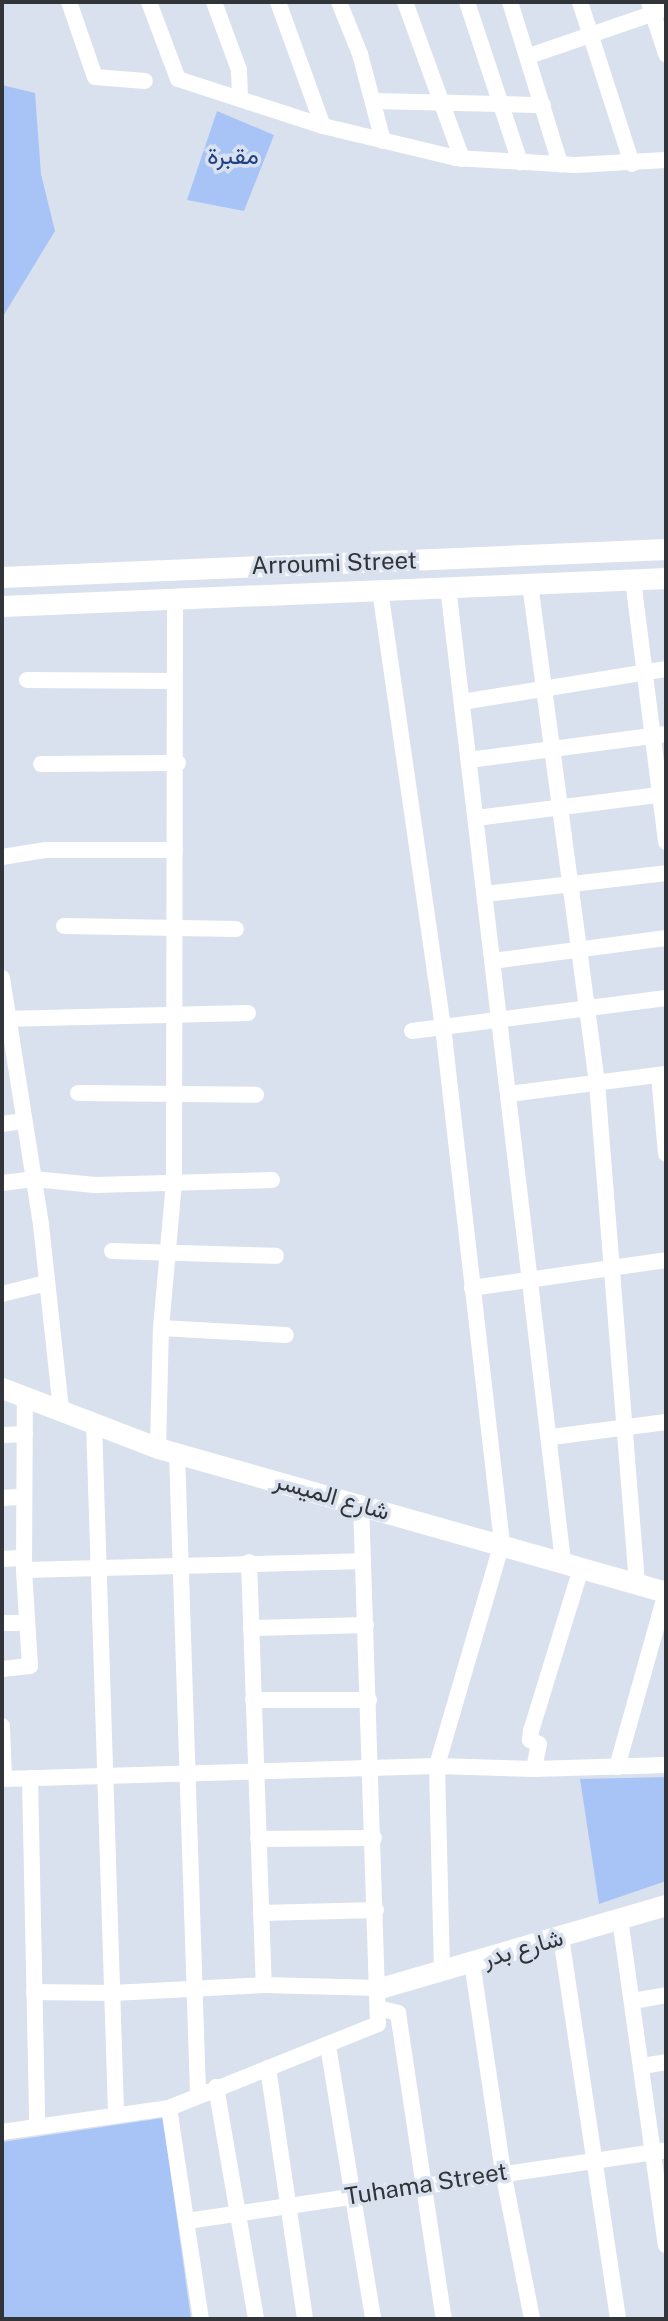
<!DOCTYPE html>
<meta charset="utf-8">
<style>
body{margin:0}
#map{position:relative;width:668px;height:2321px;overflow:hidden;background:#dae1ee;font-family:"Public Sans",Vazirmatn,sans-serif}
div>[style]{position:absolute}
.green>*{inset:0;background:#a8c4f7}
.minor>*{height:16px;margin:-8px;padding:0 8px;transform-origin:8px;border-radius:8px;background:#fff}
.major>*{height:21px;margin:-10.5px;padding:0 10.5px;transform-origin:10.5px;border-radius:10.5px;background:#fff}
span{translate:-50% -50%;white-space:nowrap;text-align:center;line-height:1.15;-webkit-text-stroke:7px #dae1ee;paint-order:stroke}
.park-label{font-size:24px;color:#1e4085}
.street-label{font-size:24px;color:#313439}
.frame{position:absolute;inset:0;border:4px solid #313439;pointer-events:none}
</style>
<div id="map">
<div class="green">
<i style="clip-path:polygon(2px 85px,35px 93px,41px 174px,55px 231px,2px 318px)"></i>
<i style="clip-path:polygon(217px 111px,274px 135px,244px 211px,187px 200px)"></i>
<i style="clip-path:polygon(666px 1777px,666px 1881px,599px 1904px,580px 1779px)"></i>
<i style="clip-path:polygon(163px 2118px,191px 2319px,2px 2319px,2px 2142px)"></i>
</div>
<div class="minor">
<i style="left:69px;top:2px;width:79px;rotate:70.9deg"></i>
<i style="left:95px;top:77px;width:50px;rotate:4.6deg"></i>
<i style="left:149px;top:2px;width:82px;rotate:69.4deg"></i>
<i style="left:178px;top:79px;width:152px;rotate:18deg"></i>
<i style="left:323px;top:126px;width:137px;rotate:13.5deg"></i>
<i style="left:456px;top:158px;width:119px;rotate:3.4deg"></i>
<i style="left:575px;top:165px;width:91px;rotate:-3.1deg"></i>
<i style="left:214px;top:2px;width:72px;rotate:69.8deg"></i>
<i style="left:239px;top:70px;width:28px;rotate:88deg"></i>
<i style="left:278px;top:2px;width:132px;rotate:70.1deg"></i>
<i style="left:339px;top:2px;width:56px;rotate:68deg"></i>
<i style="left:360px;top:54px;width:90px;rotate:75.2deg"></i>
<i style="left:405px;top:2px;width:167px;rotate:70deg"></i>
<i style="left:467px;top:2px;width:169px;rotate:71.7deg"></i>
<i style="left:510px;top:2px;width:170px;rotate:72.8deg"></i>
<i style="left:580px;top:2px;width:170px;rotate:72.2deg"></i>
<i style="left:649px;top:2px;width:55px;rotate:71.9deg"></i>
<i style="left:529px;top:56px;width:145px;rotate:-18.9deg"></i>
<i style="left:374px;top:101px;width:169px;rotate:1.4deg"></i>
<i style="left:633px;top:580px;width:264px;rotate:82.8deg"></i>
<i style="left:530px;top:584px;width:503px;rotate:82.35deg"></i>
<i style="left:597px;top:1083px;width:502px;rotate:85.43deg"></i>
<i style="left:448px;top:587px;width:982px;rotate:83.27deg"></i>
<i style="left:380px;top:590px;width:442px;rotate:81.8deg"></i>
<i style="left:443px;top:1027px;width:519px;rotate:83.48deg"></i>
<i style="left:502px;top:1543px;width:232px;rotate:106.3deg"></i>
<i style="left:437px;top:1766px;width:205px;rotate:88.6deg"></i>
<i style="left:27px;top:680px;width:147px;rotate:0.4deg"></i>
<i style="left:462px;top:702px;width:207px;rotate:-9.2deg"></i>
<i style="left:469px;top:760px;width:199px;rotate:-7.5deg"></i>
<i style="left:41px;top:764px;width:137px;rotate:-0.4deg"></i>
<i style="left:476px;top:818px;width:192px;rotate:-7.2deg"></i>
<i style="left:2px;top:857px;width:45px;rotate:-9deg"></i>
<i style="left:46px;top:850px;width:129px"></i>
<i style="left:485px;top:894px;width:182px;rotate:-6.6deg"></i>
<i style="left:64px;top:926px;width:172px;rotate:1deg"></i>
<i style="left:493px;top:961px;width:175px;rotate:-7.6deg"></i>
<i style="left:2px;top:978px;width:250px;rotate:81deg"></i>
<i style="left:41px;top:1225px;width:186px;rotate:83.8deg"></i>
<i style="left:2px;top:1019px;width:246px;rotate:-1.4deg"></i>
<i style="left:412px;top:1031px;width:256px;rotate:-7.4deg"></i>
<i style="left:659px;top:1075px;width:79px;rotate:84.9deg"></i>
<i style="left:78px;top:1093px;width:178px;rotate:0.6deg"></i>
<i style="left:509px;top:1094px;width:158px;rotate:-7.3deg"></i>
<i style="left:2px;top:1124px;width:22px;rotate:-8deg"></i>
<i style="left:2px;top:1183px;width:32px;rotate:-7deg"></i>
<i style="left:34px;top:1179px;width:61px;rotate:5.6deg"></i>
<i style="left:95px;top:1185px;width:177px;rotate:-1.6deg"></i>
<i style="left:112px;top:1251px;width:164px;rotate:1.7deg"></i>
<i style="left:472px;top:1288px;width:196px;rotate:-8.2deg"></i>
<i style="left:2px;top:1294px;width:45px;rotate:-14deg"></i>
<i style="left:161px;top:1328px;width:125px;rotate:3.2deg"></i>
<i style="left:94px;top:1423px;width:690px;rotate:88.17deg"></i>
<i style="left:2px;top:1435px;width:23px;rotate:-2deg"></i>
<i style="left:552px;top:1437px;width:115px;rotate:-7.5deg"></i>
<i style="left:158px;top:1448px;width:120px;rotate:-88.6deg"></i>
<i style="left:161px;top:1328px;width:147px;rotate:-84.9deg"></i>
<i style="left:174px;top:1182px;width:584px;rotate:-89.9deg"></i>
<i style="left:177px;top:1453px;width:640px;rotate:88.12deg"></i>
<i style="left:2px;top:1498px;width:22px;rotate:-3deg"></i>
<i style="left:2px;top:1559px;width:22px;rotate:-3deg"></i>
<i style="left:249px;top:1562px;width:423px;rotate:88deg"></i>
<i style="left:24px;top:1570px;width:339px;rotate:-1.5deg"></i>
<i style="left:2px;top:1623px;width:24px"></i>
<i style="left:251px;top:1628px;width:115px;rotate:-1.5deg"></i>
<i style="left:2px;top:1669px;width:28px;rotate:-6deg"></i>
<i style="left:30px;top:1666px;width:96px;rotate:-93.6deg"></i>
<i style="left:24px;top:1570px;width:174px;rotate:-89.7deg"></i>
<i style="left:253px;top:1700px;width:116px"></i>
<i style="left:2px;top:1726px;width:53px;rotate:87.8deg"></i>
<i style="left:617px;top:1767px;width:181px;rotate:-74.3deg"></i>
<i style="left:534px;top:1769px;width:25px;rotate:-79deg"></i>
<i style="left:539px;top:1744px;width:10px;rotate:-156deg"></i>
<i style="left:530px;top:1740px;width:9px;rotate:-84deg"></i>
<i style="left:531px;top:1731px;width:170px;rotate:-72.9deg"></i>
<i style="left:30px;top:1778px;width:348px;rotate:88.8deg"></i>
<i style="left:2px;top:1779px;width:435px;rotate:-1.7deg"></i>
<i style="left:437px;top:1766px;width:97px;rotate:1.8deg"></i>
<i style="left:534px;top:1769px;width:132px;rotate:-1.7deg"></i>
<i style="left:258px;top:1839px;width:116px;rotate:-0.5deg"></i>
<i style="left:261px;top:1913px;width:115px;rotate:-1.5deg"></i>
<i style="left:620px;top:1919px;width:329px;rotate:82deg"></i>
<i style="left:561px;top:1937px;width:386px;rotate:81.5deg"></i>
<i style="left:472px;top:1962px;width:212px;rotate:81.6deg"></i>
<i style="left:503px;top:2172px;width:150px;rotate:78.8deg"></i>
<i style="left:34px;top:1992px;width:79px;rotate:0.7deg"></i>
<i style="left:113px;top:1993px;width:151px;rotate:-3deg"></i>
<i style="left:264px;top:1985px;width:116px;rotate:1.5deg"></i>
<i style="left:633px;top:2001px;width:34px;rotate:-10deg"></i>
<i style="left:378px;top:2008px;width:21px;rotate:14deg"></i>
<i style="left:398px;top:2013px;width:309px;rotate:81.5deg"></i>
<i style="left:328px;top:2046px;width:277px;rotate:80.6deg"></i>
<i style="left:643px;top:2066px;width:23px;rotate:-10deg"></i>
<i style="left:268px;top:2068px;width:254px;rotate:81.6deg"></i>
<i style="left:216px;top:2087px;width:235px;rotate:80.2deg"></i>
<i style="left:169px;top:2108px;width:213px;rotate:81.4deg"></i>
<i style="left:2px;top:2132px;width:169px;rotate:-8.2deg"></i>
<i style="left:169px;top:2108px;width:225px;rotate:-21.9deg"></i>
<i style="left:378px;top:2024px;width:520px;rotate:-91.87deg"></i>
<i style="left:187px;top:2221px;width:484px;rotate:-8.4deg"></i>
</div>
<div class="major">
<i style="left:2px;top:577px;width:665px;rotate:-2.41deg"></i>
<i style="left:2px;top:606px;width:665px;rotate:-2.41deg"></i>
<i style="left:2px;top:1388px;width:167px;rotate:21deg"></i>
<i style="left:158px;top:1448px;width:528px;rotate:15.83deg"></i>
<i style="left:380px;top:1988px;width:298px;rotate:-16.2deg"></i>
</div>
<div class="park-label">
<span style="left:233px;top:156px">مقبرة</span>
</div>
<div class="street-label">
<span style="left:334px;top:563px;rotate:-2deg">Arroumi Street</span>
<span style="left:332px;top:1496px;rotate:16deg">شارع الميسر</span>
<span style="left:523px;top:1948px;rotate:-16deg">شارع بدر</span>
<span style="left:426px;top:2184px;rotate:-9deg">Tuhama Street</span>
</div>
<div class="frame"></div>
</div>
